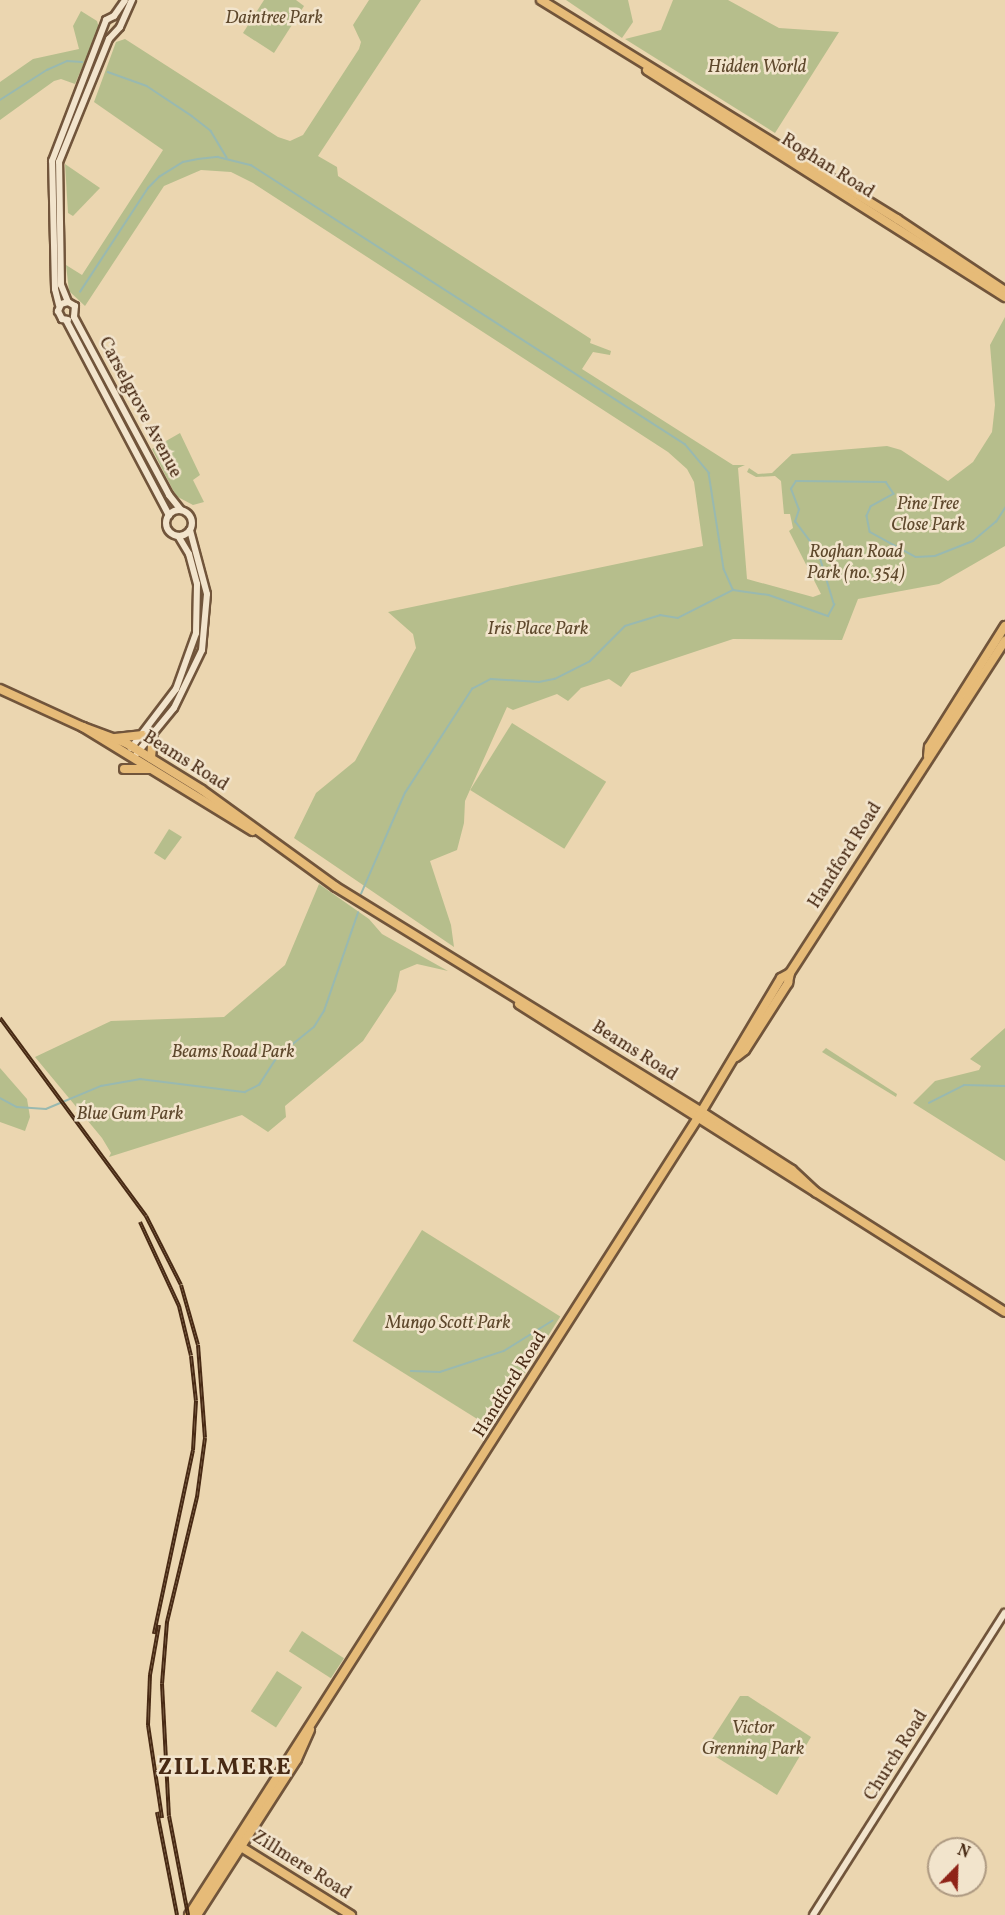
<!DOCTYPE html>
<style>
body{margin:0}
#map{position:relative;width:1005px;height:1915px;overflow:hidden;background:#ebd6b0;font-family:Vollkorn,serif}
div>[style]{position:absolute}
.green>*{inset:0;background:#b6be8c;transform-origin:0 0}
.stream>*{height:1.5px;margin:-0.75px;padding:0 0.75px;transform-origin:0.75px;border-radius:0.75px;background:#99b9b0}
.roads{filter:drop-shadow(2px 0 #71553b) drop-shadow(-2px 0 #71553b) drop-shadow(0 2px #71553b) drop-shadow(0 -2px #71553b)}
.minor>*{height:6px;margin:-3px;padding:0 3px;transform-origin:3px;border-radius:3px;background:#f2e4cc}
.minor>.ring{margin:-3px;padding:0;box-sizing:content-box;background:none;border:6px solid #f2e4cc;border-radius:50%}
.major>*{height:8px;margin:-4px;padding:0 4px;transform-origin:4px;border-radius:4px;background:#e6bb78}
.rail>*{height:4px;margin-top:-2px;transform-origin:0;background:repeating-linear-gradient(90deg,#f2e4cc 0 4.5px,#482a14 0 9px);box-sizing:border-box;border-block:2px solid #482a14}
span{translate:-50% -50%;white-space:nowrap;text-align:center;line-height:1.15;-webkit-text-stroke:5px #f2e4cc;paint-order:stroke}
.park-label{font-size:18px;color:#5e482c;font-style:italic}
.street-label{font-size:18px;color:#482a14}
.district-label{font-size:24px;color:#482a14;font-weight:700;letter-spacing:1.5px}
.north{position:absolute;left:927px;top:1837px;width:60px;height:60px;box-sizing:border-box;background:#f2e4cc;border:2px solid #ae9a82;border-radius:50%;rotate:23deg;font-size:16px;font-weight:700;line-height:24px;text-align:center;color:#482a14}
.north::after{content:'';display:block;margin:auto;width:21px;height:27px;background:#8f2418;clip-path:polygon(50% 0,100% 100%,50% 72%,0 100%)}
</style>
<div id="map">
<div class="green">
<i style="clip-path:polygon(264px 0,296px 0,304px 6px,274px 53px,243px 33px)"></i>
<i style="clip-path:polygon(369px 0,421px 0,318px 156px,337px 167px,338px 176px,591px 339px,590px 343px,611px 351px,610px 355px,593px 352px,582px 369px,733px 465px,745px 465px,738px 468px,747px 579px,813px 597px,821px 594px,789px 531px,793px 528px,790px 514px,784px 514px,781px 481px,775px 476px,756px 477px,747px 472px,749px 468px,758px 474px,772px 473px,792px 454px,887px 446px,901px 450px,948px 481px,973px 462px,992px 432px,995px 405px,990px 345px,1005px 317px,1005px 546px,939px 584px,858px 599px,842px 640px,733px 639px,631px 673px,621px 687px,609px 679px,581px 688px,568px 701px,557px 694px,513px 710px,507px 707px,465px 801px,464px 823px,457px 850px,430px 861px,451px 925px,454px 947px,294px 838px,316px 793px,355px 761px,416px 648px,413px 634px,388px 612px,703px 546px,694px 482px,687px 469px,668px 452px,253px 183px,231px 172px,201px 170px,164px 186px,85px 306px,69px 291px,66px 265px,82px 275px,163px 150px,94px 102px,116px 42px,125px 39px,278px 137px,290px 141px,303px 135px,359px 49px,361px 42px,353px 25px)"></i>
<i style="clip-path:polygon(566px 0,628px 0,633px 22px,622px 38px)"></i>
<i style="clip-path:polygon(673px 0,728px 0,779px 28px,839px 32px,775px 133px,625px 39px,661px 30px)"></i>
<i style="clip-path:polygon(81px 11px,97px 21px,99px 28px,75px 84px,61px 79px,54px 81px,0 120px,0 82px,33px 59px,79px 49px,73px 26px)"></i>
<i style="clip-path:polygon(65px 164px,100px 188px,73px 216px,68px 213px)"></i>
<i style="clip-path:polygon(180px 433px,200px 475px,193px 480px,204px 502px,193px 505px,176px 496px,152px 449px)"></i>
<i style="left:512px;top:723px;width:111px;height:79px;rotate:32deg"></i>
<i style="clip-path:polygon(169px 829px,182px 837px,165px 860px,154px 853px)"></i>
<i style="clip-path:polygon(319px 884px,369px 919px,382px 934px,448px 971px,417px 964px,400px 971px,396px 991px,363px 1041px,285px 1106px,286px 1117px,268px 1132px,242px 1115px,109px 1157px,111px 1153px,102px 1138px,35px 1057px,111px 1021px,224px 1017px,285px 965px)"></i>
<i style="clip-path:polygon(1005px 1028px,1005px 1161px,913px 1103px,935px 1081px,979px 1070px,981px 1066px,970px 1059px)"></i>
<i style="clip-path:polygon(826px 1048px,897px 1094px,896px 1097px,822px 1052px)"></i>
<i style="clip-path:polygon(0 1068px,27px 1099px,30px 1117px,25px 1131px,0 1122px)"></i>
<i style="left:422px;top:1230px;width:163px;height:131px;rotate:32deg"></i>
<i style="left:302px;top:1631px;width:50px;height:24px;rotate:33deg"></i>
<i style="left:277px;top:1671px;width:30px;height:48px;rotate:33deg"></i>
<i style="clip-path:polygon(740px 1696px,748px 1696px,811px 1737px,777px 1795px,705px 1750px)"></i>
</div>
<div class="stream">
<i style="left:108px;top:72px;width:41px;rotate:19.7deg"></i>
<i style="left:147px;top:86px;width:54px;rotate:33.7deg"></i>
<i style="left:192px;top:116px;width:24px;rotate:38deg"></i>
<i style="left:211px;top:131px;width:31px;rotate:59deg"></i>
<i style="left:0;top:100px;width:56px;rotate:-32.6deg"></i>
<i style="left:47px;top:70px;width:22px;rotate:-24deg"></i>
<i style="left:67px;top:61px;width:15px;rotate:4deg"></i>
<i style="left:80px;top:292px;width:124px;rotate:-56.8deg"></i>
<i style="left:148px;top:188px;width:16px;rotate:-45deg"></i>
<i style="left:159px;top:177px;width:28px;rotate:-32deg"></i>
<i style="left:183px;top:162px;width:15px;rotate:-11deg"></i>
<i style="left:198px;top:159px;width:20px;rotate:-6deg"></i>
<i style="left:218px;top:157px;width:34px;rotate:14deg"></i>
<i style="left:251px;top:165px;width:516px;rotate:32.74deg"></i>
<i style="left:685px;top:444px;width:38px;rotate:50deg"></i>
<i style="left:709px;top:473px;width:97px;rotate:81.1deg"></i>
<i style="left:724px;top:569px;width:22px;rotate:66deg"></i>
<i style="left:361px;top:894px;width:110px;rotate:-66.5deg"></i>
<i style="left:405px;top:793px;width:124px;rotate:-57.2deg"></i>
<i style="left:472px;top:689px;width:21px;rotate:-28deg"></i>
<i style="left:491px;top:679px;width:48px;rotate:3.6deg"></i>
<i style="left:539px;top:682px;width:16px;rotate:-11deg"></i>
<i style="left:555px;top:679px;width:39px;rotate:-27deg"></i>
<i style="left:590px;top:661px;width:49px;rotate:-45deg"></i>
<i style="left:625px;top:626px;width:37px;rotate:-17deg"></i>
<i style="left:660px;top:615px;width:18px;rotate:9deg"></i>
<i style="left:678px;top:618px;width:62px;rotate:-27deg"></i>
<i style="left:733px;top:590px;width:36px;rotate:8deg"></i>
<i style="left:769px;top:595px;width:63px;rotate:19.6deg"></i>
<i style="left:828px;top:616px;width:13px;rotate:-61deg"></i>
<i style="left:834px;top:605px;width:55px;rotate:-106.8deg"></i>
<i style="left:818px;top:552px;width:38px;rotate:-127deg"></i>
<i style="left:795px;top:522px;width:13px;rotate:-72deg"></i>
<i style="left:799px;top:510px;width:22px;rotate:-111deg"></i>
<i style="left:791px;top:489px;width:9px;rotate:-58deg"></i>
<i style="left:796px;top:481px;width:90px;rotate:0.6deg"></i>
<i style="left:886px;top:482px;width:14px;rotate:56deg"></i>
<i style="left:894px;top:494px;width:26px;rotate:151deg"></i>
<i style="left:871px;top:507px;width:10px;rotate:114deg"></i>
<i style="left:867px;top:516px;width:16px;rotate:79deg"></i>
<i style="left:870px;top:532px;width:52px;rotate:28.5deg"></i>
<i style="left:916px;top:557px;width:19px;rotate:-3deg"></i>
<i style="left:935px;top:556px;width:41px;rotate:-21.5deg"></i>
<i style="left:973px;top:541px;width:30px;rotate:-40deg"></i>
<i style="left:996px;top:522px;width:17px;rotate:-57deg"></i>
<i style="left:0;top:1098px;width:19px;rotate:28deg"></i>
<i style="left:17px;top:1107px;width:29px;rotate:4deg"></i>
<i style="left:46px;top:1109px;width:60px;rotate:-22.7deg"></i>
<i style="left:101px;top:1086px;width:40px;rotate:-10deg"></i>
<i style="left:140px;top:1079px;width:106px;rotate:7.1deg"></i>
<i style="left:245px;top:1092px;width:16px;rotate:-27deg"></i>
<i style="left:259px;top:1085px;width:35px;rotate:-57deg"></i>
<i style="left:278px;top:1056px;width:46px;rotate:-38.9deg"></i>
<i style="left:314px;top:1027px;width:19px;rotate:-58deg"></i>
<i style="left:324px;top:1011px;width:104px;rotate:-70.9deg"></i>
<i style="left:929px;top:1103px;width:39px;rotate:-27deg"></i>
<i style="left:964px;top:1085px;width:41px;rotate:1.4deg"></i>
<i style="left:411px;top:1371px;width:29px;rotate:2deg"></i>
<i style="left:440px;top:1372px;width:67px;rotate:-18.2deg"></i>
<i style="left:504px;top:1351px;width:57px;rotate:-32deg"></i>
</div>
<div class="roads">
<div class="minor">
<i style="left:114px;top:16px;width:19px;rotate:-55deg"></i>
<i style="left:68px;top:302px;width:7px;rotate:164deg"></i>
<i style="left:61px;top:304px;width:8px;rotate:113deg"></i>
<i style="left:58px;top:311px;width:9px;rotate:63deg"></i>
<i style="left:62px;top:319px;width:6px;rotate:9deg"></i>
<i style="left:59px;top:305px;width:16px;rotate:-104deg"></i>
<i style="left:55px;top:289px;width:128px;rotate:-91.3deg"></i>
<i style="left:52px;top:161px;width:151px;rotate:-69deg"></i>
<i style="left:106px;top:20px;width:9px;rotate:-27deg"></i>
<i style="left:74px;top:317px;width:11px;rotate:-85deg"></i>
<i style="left:75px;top:306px;width:8px;rotate:-150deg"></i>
<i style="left:68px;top:302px;width:18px;rotate:-112deg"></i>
<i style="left:61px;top:285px;width:123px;rotate:-90.9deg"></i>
<i style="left:59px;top:162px;width:133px;rotate:-67.9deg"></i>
<i style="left:109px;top:39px;width:16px;rotate:-47deg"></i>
<i style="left:120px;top:27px;width:30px;rotate:-66deg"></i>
<i style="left:74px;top:317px;width:202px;rotate:61.9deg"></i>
<i style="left:169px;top:495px;width:19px;rotate:51deg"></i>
<i style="left:66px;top:320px;width:221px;rotate:62.2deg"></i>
<i class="ring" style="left:166px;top:510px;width:20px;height:20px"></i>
<i style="left:131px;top:748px;width:74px;rotate:-52.7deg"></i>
<i style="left:176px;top:689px;width:59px;rotate:-70.3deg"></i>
<i style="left:196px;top:633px;width:49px;rotate:-88.8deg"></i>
<i style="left:197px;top:584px;width:31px;rotate:-105deg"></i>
<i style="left:189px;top:554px;width:21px;rotate:-121deg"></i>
<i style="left:137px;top:753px;width:58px;rotate:-50.6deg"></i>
<i style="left:174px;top:708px;width:64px;rotate:-64.2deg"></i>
<i style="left:202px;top:650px;width:56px;rotate:-84.9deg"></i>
<i style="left:207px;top:594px;width:66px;rotate:-104.9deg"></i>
<i style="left:813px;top:1915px;width:358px;rotate:-57.6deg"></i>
</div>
<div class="major">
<i style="left:541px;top:0;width:418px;rotate:31.6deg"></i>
<i style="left:897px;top:219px;width:130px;rotate:33.7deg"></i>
<i style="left:647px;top:70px;width:424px;rotate:32.4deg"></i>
<i style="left:0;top:689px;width:91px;rotate:24.6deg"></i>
<i style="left:83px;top:727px;width:199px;rotate:31.5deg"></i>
<i style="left:83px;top:727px;width:46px;rotate:20.4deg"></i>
<i style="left:126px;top:743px;width:89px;rotate:31.7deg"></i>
<i style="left:202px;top:790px;width:165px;rotate:35.9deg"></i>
<i style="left:336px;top:887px;width:430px;rotate:31.6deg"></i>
<i style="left:702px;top:1112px;width:107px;rotate:32.8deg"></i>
<i style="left:792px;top:1170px;width:33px;rotate:43deg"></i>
<i style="left:115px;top:738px;width:28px;rotate:-6deg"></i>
<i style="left:928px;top:756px;width:9px;rotate:-84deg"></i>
<i style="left:929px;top:747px;width:143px;rotate:-57.9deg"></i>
<i style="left:151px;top:758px;width:23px;rotate:-85deg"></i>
<i style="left:124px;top:769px;width:26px"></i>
<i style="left:519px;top:1004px;width:575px;rotate:32.36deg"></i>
<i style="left:736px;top:1057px;width:11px;rotate:-38deg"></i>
<i style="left:745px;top:1050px;width:80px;rotate:-57.3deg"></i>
<i style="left:788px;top:983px;width:10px;rotate:-79deg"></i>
<i style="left:238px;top:1845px;width:133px;rotate:31.8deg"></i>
<i style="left:189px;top:1915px;width:944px;rotate:-57.45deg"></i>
<i style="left:697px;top:1119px;width:164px;rotate:-59.2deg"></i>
<i style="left:781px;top:978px;width:10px;rotate:-29deg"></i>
<i style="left:790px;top:973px;width:396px;rotate:-57.1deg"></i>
<i style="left:197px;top:1915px;width:185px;rotate:-57.3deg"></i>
<i style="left:297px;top:1759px;width:32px;rotate:-66deg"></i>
</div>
</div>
<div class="rail">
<i style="left:0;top:1018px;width:246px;rotate:53.6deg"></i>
<i style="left:146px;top:1216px;width:77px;rotate:63.1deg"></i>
<i style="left:181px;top:1285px;width:62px;rotate:74.2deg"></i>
<i style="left:198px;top:1345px;width:93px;rotate:85.7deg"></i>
<i style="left:205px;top:1438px;width:60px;rotate:97.7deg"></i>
<i style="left:197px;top:1497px;width:129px;rotate:103.5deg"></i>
<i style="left:167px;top:1622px;width:62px;rotate:94.6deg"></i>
<i style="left:162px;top:1684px;width:132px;rotate:87deg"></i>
<i style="left:169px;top:1816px;width:101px;rotate:79.1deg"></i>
<i style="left:140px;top:1222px;width:93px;rotate:65.1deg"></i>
<i style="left:179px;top:1306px;width:51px;rotate:76.5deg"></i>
<i style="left:191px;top:1356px;width:45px;rotate:83.7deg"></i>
<i style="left:196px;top:1401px;width:49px;rotate:93.5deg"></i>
<i style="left:193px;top:1450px;width:188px;rotate:102deg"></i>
<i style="left:159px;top:1625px;width:51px;rotate:100.2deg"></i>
<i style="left:150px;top:1675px;width:50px;rotate:92.3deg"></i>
<i style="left:148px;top:1725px;width:94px;rotate:81.4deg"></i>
<i style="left:157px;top:1812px;width:105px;rotate:79deg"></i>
</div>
<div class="park-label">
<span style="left:274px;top:19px">Daintree Park</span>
<span style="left:757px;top:68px">Hidden World</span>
<span style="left:928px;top:516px">Pine Tree<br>Close Park</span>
<span style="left:856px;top:564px">Roghan Road<br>Park (no. 354)</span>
<span style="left:538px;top:630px">Iris Place Park</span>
<span style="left:233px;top:1053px">Beams Road Park</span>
<span style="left:130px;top:1115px">Blue Gum Park</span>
<span style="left:448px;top:1324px">Mungo Scott Park</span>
<span style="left:753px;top:1740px">Victor<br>Grenning Park</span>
</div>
<div class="street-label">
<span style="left:827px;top:167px;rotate:32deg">Roghan Road</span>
<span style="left:139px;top:408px;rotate:62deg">Carselgrove Avenue</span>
<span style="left:185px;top:762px;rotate:32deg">Beams Road</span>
<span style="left:846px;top:856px;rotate:-58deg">Handford Road</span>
<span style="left:634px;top:1052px;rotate:32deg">Beams Road</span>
<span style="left:511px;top:1385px;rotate:-58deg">Handford Road</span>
<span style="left:897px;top:1756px;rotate:-58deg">Church Road</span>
<span style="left:301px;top:1866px;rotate:32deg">Zillmere Road</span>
</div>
<div class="district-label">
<span style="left:225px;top:1769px">ZILLMERE</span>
</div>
<div class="north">N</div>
</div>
